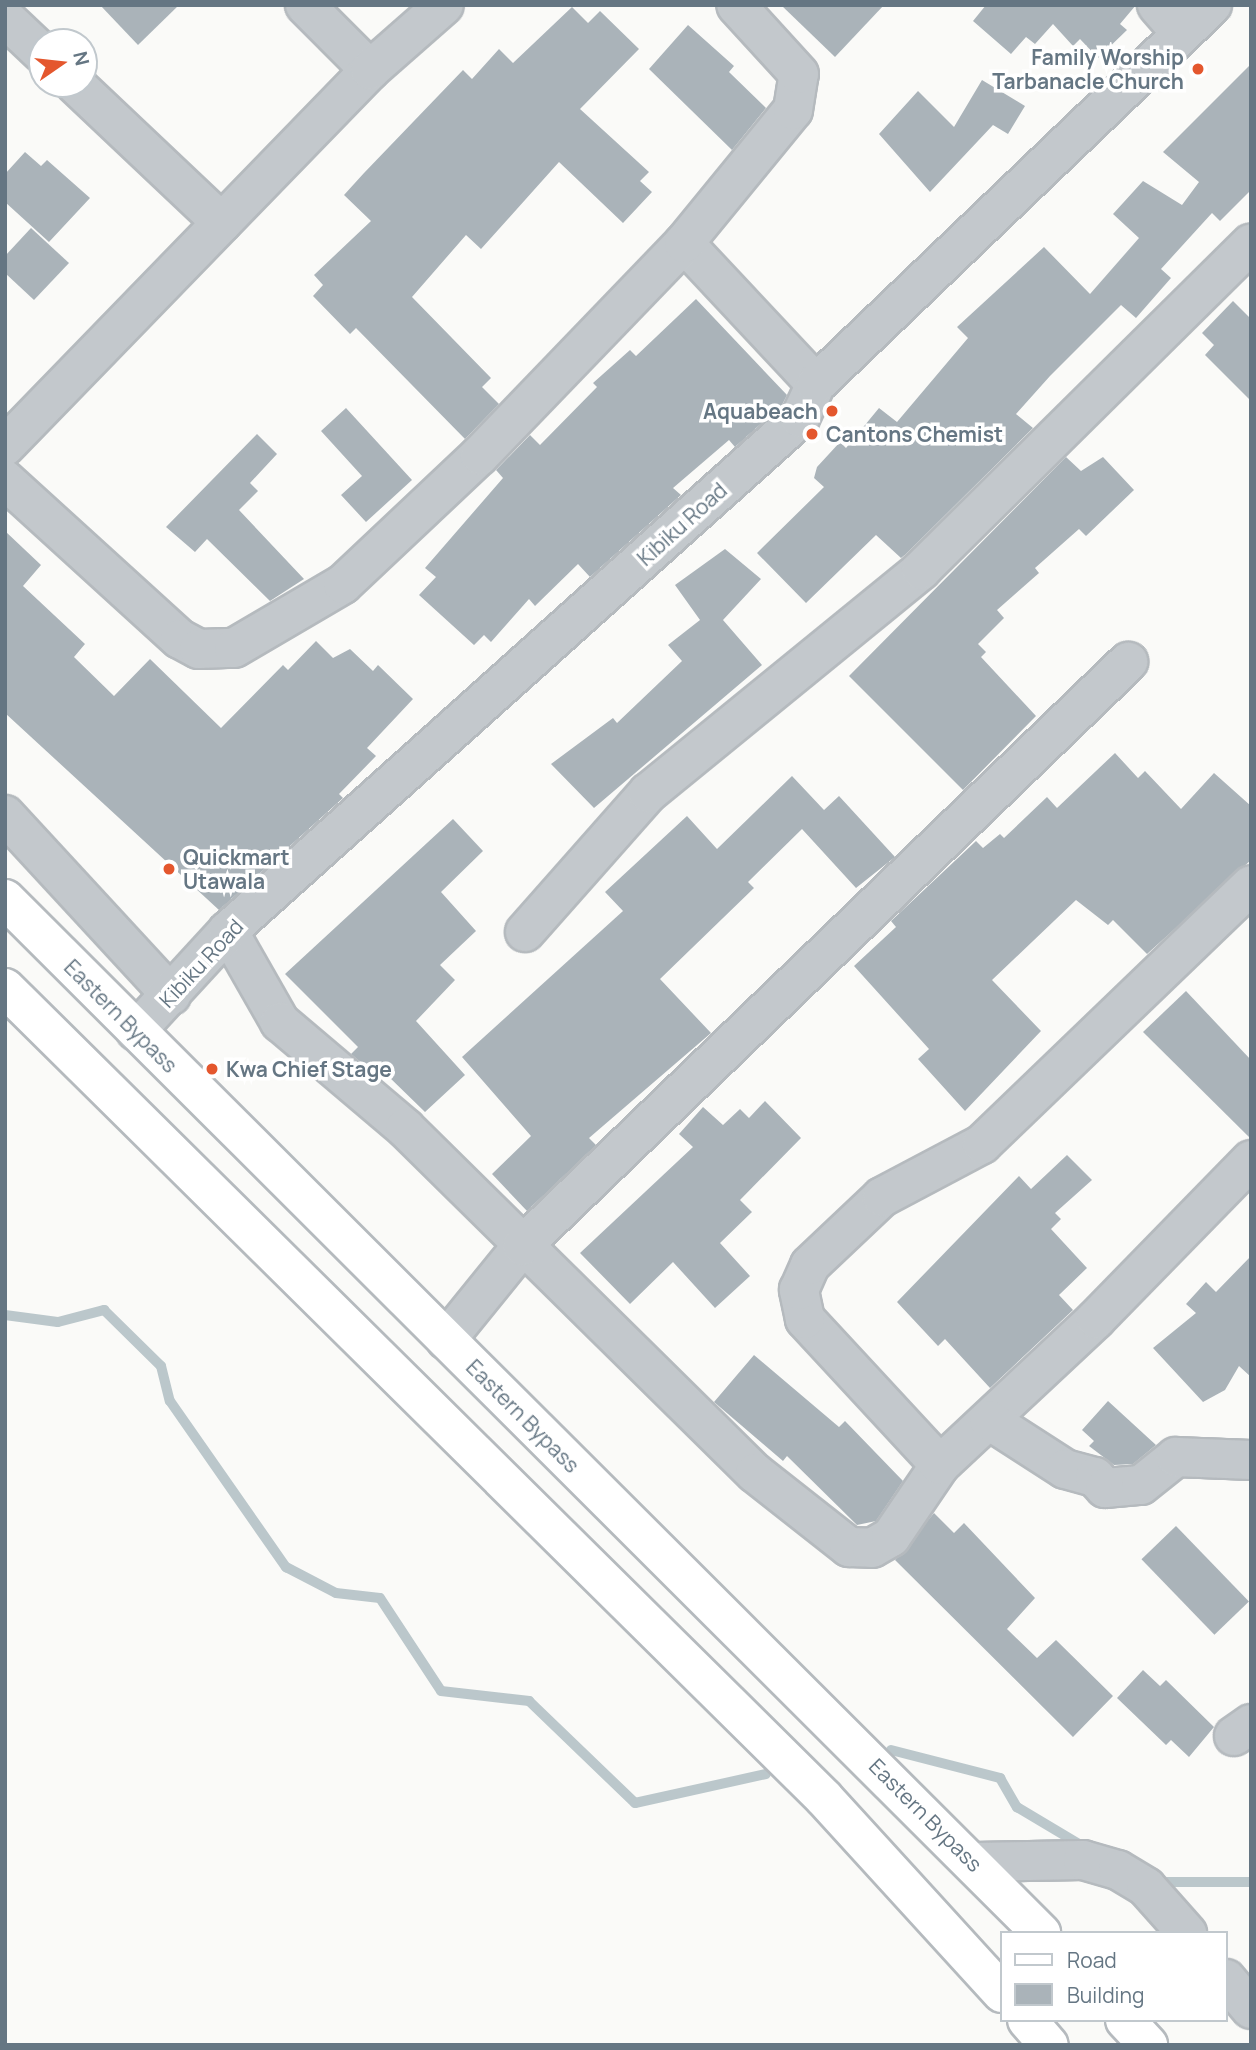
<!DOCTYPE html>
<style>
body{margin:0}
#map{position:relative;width:1256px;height:2050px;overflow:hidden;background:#fafaf8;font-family:Manrope,sans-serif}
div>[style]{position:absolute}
.stream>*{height:10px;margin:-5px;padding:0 5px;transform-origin:5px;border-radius:5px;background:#bbc7cb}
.building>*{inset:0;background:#aab3b9;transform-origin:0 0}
.roads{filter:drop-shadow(2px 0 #b5babe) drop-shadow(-2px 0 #b5babe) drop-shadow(0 2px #b5babe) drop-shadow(0 -2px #b5babe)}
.minor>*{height:38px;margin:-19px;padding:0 19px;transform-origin:19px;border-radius:19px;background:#c3c8cc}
.major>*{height:38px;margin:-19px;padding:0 19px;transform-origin:19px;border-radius:19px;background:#fff}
.dots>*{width:19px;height:19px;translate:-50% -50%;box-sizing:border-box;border:4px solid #fff;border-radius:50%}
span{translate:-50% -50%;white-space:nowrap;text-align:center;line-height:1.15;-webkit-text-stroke:7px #fff;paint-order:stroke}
.poi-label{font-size:21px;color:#657683;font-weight:700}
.right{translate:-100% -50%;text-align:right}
.left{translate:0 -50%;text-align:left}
.street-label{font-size:21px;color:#657683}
.frame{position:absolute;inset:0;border:7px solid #657683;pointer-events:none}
.legend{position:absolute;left:1000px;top:1931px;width:228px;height:91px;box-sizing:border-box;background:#fff;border:2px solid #c1c8cd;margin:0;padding:9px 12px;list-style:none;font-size:21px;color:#657683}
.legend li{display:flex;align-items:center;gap:14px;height:35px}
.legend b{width:35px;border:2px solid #c1c8cd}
.north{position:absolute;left:28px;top:28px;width:70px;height:70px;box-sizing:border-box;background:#fff;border:2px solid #c1c8cd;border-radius:50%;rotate:76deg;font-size:19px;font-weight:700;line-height:28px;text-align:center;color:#657683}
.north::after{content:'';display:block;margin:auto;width:24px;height:32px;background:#e4572e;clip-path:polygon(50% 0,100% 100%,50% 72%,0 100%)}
</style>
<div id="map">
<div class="stream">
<i style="left:5px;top:1315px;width:53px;rotate:7.5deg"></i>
<i style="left:58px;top:1322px;width:48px;rotate:-14.6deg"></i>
<i style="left:104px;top:1310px;width:80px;rotate:44.5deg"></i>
<i style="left:161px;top:1366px;width:36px;rotate:76deg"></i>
<i style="left:170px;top:1401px;width:203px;rotate:55.1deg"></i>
<i style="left:286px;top:1567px;width:56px;rotate:27.5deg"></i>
<i style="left:336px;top:1593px;width:44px;rotate:6.5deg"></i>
<i style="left:380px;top:1598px;width:111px;rotate:56.7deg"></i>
<i style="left:441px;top:1691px;width:89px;rotate:6.5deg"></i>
<i style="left:529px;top:1701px;width:147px;rotate:43.9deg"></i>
<i style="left:635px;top:1803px;width:134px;rotate:-12.5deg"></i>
<i style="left:891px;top:1750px;width:113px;rotate:14.4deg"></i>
<i style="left:1000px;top:1778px;width:34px;rotate:60deg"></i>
<i style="left:1017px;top:1807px;width:78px;rotate:30.8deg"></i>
<i style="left:1155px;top:1882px;width:96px"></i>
</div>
<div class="building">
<i style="clip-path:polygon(100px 5px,179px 5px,138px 45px)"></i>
<i style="clip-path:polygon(781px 5px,884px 5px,835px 57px)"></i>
<i style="clip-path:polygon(986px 5px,1136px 5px,1120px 24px,1127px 30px,1098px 58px,1080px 39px,1073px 46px,1053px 24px,1035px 44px,1026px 37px,1011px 54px,973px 21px)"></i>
<i style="clip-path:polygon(572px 7px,588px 23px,600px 11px,639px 49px,580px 109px,649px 172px,640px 181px,652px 192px,623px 223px,559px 162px,481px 249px,466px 235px,412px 297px,491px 378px,482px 387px,499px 404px,465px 439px,356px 328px,350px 334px,313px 296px,323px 285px,314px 275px,371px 221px,344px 195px,364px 173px,463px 70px,472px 79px,499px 49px,513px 63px)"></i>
<i style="clip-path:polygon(688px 25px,734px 66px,729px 72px,766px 108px,732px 150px,649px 69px)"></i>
<i style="clip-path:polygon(1251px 64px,1251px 190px,1220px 221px,1212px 213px,1161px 269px,1171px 278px,1136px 318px,1121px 305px,1050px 376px,1016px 414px,1033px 428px,906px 554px,901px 558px,876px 535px,806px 603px,757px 553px,824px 487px,814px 478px,817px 467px,840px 442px,846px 448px,879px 408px,897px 422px,968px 338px,957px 327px,1044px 247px,1090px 294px,1139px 238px,1113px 214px,1143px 181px,1182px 205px,1199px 182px,1163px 152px)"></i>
<i style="clip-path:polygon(982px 80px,1025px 106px,1008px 134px,993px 125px,930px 192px,879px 134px,918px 91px,954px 127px)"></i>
<i style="clip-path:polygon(25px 152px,41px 166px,47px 160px,90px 198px,49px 242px,5px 202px,5px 174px)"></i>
<i style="clip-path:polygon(31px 228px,69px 263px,34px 300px,5px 273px,5px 256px)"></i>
<i style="clip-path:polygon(696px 299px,787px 395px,782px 405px,735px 447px,729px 440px,673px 488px,681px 495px,590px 577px,578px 564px,535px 606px,529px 599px,491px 642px,484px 635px,474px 645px,419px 595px,436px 577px,425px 568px,503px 478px,496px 470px,530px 435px,540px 445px,597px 387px,593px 383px,630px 350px,636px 356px)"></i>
<i style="clip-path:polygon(1233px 301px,1251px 319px,1251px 401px,1205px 355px,1214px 345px,1202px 333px)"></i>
<i style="clip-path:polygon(346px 408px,412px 480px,366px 522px,341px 495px,362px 476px,321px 431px)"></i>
<i style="clip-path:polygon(257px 434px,277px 454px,250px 483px,258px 491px,239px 510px,304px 579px,270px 601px,207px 539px,195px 552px,166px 527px)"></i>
<i style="clip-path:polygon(1066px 457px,1081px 471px,1103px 457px,1134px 490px,1086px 536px,1079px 529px,1035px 568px,1039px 573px,997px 610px,1004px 618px,978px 644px,986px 652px,981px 657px,1036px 716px,963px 790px,849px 676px)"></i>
<i style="clip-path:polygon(5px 531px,41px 565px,23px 586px,85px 644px,74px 657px,114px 696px,150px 659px,221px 728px,283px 665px,288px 670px,316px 641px,333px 658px,350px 649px,373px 671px,378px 665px,413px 699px,367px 748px,376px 756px,339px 794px,343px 798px,219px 910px,5px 713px)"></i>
<i style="clip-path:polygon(725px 549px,761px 579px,723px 620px,762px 665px,594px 808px,551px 764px,613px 718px,617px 723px,682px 661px,668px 645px,700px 620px,675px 585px)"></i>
<i style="clip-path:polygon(1115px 753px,1138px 778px,1145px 771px,1181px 809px,1214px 773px,1251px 806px,1251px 860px,1147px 954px,1113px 920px,1108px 925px,1076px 900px,992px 980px,1041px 1031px,965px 1111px,918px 1059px,929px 1049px,854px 966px,896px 927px,891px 921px,976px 841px,983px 848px,1000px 834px,1004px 838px,1047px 797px,1057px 808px)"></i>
<i style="clip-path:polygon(792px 776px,824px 810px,839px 796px,895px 857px,856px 888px,802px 829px,748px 882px,754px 888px,660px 979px,711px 1033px,589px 1138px,596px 1145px,527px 1211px,492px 1174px,531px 1136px,462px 1057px,623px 911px,605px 892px,687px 816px,717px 849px)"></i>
<i style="clip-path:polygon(453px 819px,483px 851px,441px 892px,476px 931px,440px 965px,455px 980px,416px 1021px,465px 1075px,425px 1112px,387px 1075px,382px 1080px,351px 1054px,358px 1047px,285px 974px)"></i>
<i style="clip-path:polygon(1186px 991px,1251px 1060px,1251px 1139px,1143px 1032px)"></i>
<i style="clip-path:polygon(765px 1101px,801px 1138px,740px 1200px,752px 1212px,720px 1243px,750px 1276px,715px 1308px,673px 1262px,630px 1304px,580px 1253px,693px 1147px,679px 1134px,703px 1107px,723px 1125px,740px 1109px,749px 1118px)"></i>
<i style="clip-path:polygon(1067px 1155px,1092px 1180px,1055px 1213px,1061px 1219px,1051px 1229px,1087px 1268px,1059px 1295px,1073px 1310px,990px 1388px,945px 1339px,938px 1346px,897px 1302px,1019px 1176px,1031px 1189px)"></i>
<i style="clip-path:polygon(1251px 1256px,1251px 1377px,1239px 1366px,1225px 1390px,1203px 1402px,1153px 1348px,1196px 1313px,1186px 1304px,1206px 1282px,1216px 1292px)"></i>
<i style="clip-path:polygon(754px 1355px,839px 1427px,845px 1421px,903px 1481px,876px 1521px,857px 1525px,787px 1456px,783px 1461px,714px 1402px)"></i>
<i style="clip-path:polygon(1108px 1401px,1156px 1445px,1133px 1464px,1114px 1465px,1089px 1446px,1094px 1441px,1082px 1430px)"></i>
<i style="clip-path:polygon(934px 1513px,954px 1533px,964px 1523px,1035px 1598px,1007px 1629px,1037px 1658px,1056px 1640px,1113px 1696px,1073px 1737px,895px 1560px)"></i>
<i style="left:1176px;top:1526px;width:105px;height:48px;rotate:46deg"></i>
<i style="clip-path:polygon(1143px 1670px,1160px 1686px,1166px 1680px,1214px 1727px,1189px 1757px,1171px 1740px,1166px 1745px,1117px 1698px)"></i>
</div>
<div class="roads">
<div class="minor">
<i style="left:305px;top:5px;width:92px;rotate:45deg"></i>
<i style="left:1157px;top:5px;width:35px;rotate:49deg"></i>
<i style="left:5px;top:18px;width:51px;rotate:43.4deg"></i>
<i style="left:75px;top:84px;width:202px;rotate:43.4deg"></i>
<i style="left:684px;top:243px;width:193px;rotate:46.9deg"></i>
<i style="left:5px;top:446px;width:524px;rotate:-45.85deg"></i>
<i style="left:370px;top:70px;width:98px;rotate:-41.3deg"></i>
<i style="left:5px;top:480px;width:236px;rotate:42.3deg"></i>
<i style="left:180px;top:639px;width:21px;rotate:28deg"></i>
<i style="left:199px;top:649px;width:35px;rotate:-2deg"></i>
<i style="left:234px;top:648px;width:126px;rotate:-30.4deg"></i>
<i style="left:343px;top:584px;width:188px;rotate:-43.3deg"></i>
<i style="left:480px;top:455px;width:294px;rotate:-46.1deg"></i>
<i style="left:684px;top:243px;width:172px;rotate:-50.7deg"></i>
<i style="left:793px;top:110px;width:36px;rotate:-81deg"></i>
<i style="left:799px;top:74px;width:93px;rotate:-132.4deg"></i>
<i style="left:5px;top:815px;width:245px;rotate:47.3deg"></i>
<i style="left:228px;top:931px;width:105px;rotate:60.3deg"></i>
<i style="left:280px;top:1022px;width:164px;rotate:40.3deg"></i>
<i style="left:405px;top:1128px;width:491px;rotate:44.6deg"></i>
<i style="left:755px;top:1473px;width:120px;rotate:38.2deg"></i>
<i style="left:849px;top:1547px;width:23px;rotate:2deg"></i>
<i style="left:872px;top:1548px;width:22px;rotate:-30deg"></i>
<i style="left:891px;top:1537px;width:87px;rotate:-55.8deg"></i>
<i style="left:940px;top:1465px;width:214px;rotate:-43.1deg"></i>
<i style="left:1096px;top:1319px;width:222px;rotate:-45.7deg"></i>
<i style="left:525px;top:932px;width:186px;rotate:-48.5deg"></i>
<i style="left:648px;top:793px;width:353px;rotate:-39.2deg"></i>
<i style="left:921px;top:570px;width:464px;rotate:-44.7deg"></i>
<i style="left:136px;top:1031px;width:136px;rotate:-47.4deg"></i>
<i style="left:228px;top:931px;width:768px;rotate:-41.89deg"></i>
<i style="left:800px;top:418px;width:38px;rotate:-65deg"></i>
<i style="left:816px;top:384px;width:548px;rotate:-43.74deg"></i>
<i style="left:446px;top:1340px;width:121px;rotate:-51deg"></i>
<i style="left:522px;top:1246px;width:842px;rotate:-43.94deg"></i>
<i style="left:989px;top:1420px;width:90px;rotate:32.8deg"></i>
<i style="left:1065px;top:1469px;width:31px;rotate:15deg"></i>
<i style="left:1095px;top:1477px;width:15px;rotate:48deg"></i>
<i style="left:1105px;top:1488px;width:36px;rotate:-5deg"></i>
<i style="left:1141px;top:1485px;width:45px;rotate:-38.7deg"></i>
<i style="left:1176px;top:1457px;width:75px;rotate:2.3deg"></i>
<i style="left:940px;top:1465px;width:199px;rotate:-132.8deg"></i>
<i style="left:805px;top:1319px;width:30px;rotate:-102deg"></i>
<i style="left:799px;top:1290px;width:27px;rotate:-66deg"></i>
<i style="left:810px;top:1265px;width:99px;rotate:-43.4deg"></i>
<i style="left:882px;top:1197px;width:113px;rotate:-27.9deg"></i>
<i style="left:982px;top:1144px;width:373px;rotate:-43.9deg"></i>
<i style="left:1234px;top:1736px;width:21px;rotate:-35deg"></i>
<i style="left:974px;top:1862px;width:109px;rotate:-1.1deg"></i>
<i style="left:1083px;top:1860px;width:36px;rotate:16deg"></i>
<i style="left:1118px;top:1870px;width:33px;rotate:31deg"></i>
<i style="left:1146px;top:1887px;width:62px;rotate:48.3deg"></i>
<i style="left:1226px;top:1979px;width:39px;rotate:50deg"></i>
</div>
<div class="major">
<i style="left:5px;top:899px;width:1464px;rotate:44.94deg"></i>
<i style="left:5px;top:988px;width:1152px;rotate:44.68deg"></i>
<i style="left:824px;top:1798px;width:264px;rotate:47.6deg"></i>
<i style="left:1027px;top:2020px;width:33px;rotate:49deg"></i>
<i style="left:1125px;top:2020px;width:34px;rotate:47deg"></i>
</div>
</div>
<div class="dots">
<i style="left:1198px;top:69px;background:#e4572e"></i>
<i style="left:832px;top:411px;background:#e4572e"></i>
<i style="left:812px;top:434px;background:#e4572e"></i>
<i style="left:169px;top:869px;background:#e4572e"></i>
<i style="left:212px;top:1069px;background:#e4572e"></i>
</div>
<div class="poi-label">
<span class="right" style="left:1184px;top:69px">Family Worship<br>Tarbanacle Church</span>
<span class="right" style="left:818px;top:411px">Aquabeach</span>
<span class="left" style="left:826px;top:434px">Cantons Chemist</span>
<span class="left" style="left:183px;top:869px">Quickmart<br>Utawala</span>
<span class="left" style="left:226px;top:1069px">Kwa Chief Stage</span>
</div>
<div class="street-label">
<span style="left:682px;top:524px;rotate:-42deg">Kibiku Road</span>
<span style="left:201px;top:963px;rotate:-47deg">Kibiku Road</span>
<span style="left:121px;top:1016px;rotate:45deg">Eastern Bypass</span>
<span style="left:523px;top:1416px;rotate:45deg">Eastern Bypass</span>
<span style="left:926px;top:1815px;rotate:45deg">Eastern Bypass</span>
</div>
<div class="frame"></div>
<ul class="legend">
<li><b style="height:9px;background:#fff"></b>Road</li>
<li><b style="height:19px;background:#aab3b9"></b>Building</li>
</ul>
<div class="north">N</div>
</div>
